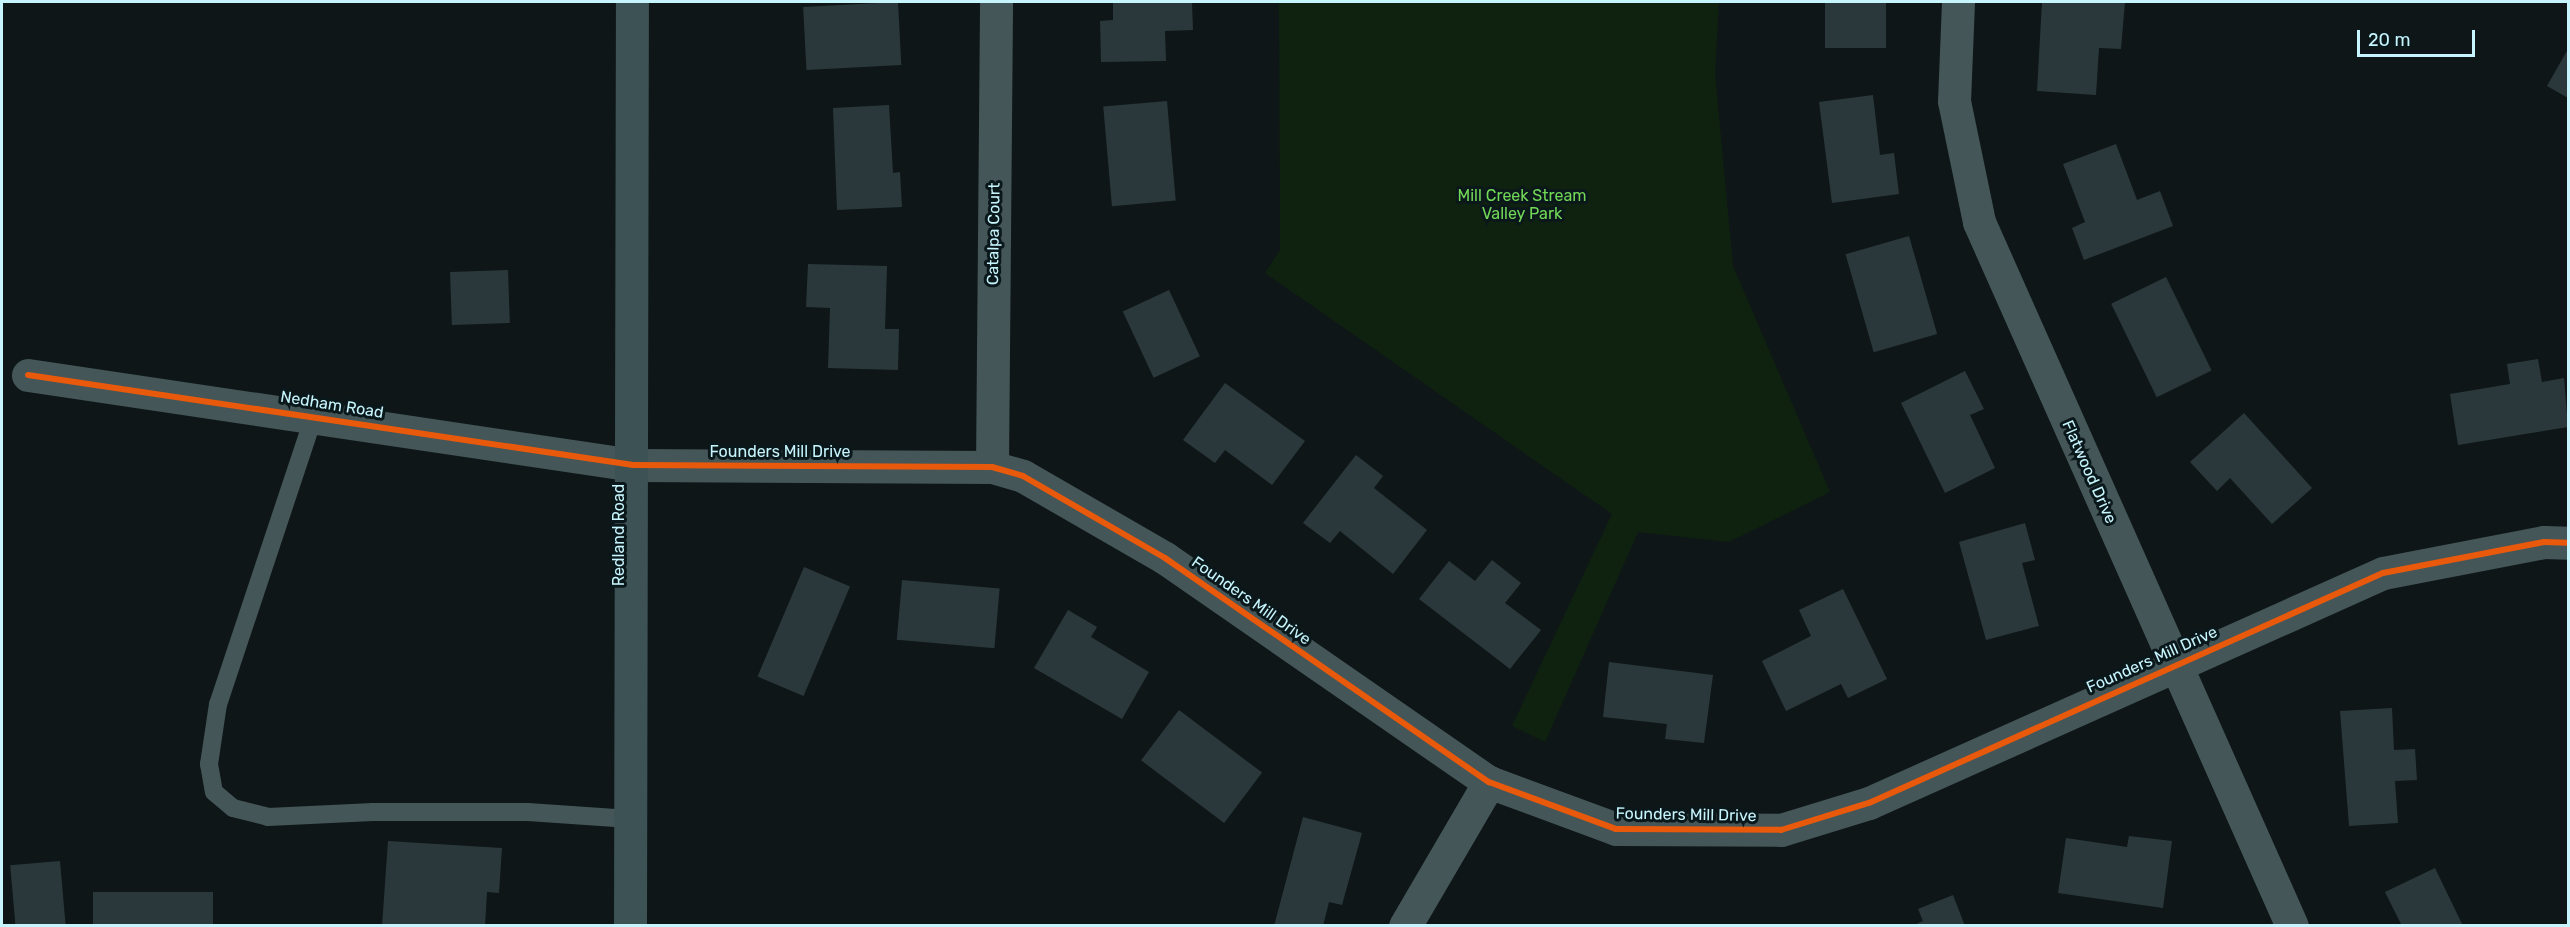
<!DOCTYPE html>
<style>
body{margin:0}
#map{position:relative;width:2570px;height:927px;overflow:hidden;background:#0e1618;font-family:Rubik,sans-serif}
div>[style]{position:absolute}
.green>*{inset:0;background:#0f2210}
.building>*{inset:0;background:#2b383b;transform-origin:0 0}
.lane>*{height:18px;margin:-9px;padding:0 9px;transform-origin:9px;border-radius:9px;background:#445658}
.street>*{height:33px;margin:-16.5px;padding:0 16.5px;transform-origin:16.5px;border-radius:16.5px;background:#445658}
.secondary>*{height:33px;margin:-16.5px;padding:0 16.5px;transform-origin:16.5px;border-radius:16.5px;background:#3d5254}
.cycleway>*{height:6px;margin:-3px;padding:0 3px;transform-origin:3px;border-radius:3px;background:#e8590c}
span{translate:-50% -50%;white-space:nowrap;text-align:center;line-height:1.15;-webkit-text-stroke:6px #0b181b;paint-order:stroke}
.park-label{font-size:16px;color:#72d957}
.street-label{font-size:16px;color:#c7f5fd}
.frame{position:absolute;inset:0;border:3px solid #c7f5fd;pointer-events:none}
.scale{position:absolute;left:2357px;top:30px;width:118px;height:27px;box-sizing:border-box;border:3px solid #c7f5fd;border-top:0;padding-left:8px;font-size:18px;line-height:21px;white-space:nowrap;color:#c7f5fd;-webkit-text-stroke:4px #0b181b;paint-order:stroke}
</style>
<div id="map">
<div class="green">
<i style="clip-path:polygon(1279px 2px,1719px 2px,1715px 74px,1733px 266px,1830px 492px,1729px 542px,1638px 532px,1545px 742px,1512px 726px,1612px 514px,1265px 273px,1280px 250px)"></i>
</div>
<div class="building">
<i style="left:898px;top:2px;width:63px;height:95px;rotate:87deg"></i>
<i style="clip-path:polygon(1113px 2px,1192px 2px,1193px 30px,1165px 31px,1166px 61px,1101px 62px,1100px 21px,1113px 20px)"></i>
<i style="left:1825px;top:2px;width:61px;height:46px"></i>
<i style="clip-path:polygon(2042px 2px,2125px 2px,2121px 49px,2099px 48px,2096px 95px,2037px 91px)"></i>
<i style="clip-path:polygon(2568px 49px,2568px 98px,2547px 86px)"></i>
<i style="clip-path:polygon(1873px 95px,1880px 155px,1894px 153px,1899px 194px,1832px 203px,1819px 102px)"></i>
<i style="left:1167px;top:101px;width:100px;height:64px;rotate:85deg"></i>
<i style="clip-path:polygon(889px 105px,893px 173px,900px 172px,902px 207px,837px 210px,833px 108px)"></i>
<i style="clip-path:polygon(2116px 144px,2137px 200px,2160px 191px,2173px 226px,2084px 260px,2072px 228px,2085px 222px,2063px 164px)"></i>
<i style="left:1909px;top:236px;width:102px;height:66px;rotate:74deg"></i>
<i style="clip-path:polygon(808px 264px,887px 266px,885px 329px,899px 329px,898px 370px,828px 368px,830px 308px,806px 307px)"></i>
<i style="left:508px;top:270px;width:53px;height:58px;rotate:88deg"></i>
<i style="left:2166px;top:277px;width:104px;height:61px;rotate:64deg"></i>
<i style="left:1169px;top:290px;width:73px;height:51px;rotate:65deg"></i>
<i style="clip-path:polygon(2538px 359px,2542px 382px,2564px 378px,2568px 427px,2458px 445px,2450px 394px,2510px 384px,2507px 364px)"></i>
<i style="clip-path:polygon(1965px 371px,1984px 409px,1970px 415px,1995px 468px,1945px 493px,1901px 403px)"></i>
<i style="clip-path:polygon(1225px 383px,1305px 441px,1272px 485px,1225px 450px,1215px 463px,1183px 440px)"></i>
<i style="clip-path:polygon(2244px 413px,2312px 488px,2272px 524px,2230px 478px,2217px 491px,2190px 462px)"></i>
<i style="clip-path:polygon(1356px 455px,1383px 476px,1374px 488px,1427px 530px,1393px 574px,1340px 531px,1330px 543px,1303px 523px)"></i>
<i style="clip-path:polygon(2025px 523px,2035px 560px,2022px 563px,2039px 626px,1986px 640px,1959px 542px)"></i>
<i style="clip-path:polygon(1492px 560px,1521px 583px,1505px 603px,1541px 630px,1510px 669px,1419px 599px,1449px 561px,1475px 581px)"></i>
<i style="left:804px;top:567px;width:50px;height:119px;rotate:23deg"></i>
<i style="left:902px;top:580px;width:98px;height:60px;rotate:5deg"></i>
<i style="clip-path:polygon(1843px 589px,1887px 679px,1848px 698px,1841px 684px,1786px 711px,1762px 661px,1811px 636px,1799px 610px)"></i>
<i style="clip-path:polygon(1068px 610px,1097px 627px,1091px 637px,1149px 672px,1122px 719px,1034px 668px)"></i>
<i style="clip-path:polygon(1609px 662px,1713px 675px,1704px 743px,1665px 739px,1667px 724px,1603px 717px)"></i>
<i style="clip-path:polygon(2392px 708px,2394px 750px,2415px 749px,2417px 780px,2395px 781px,2398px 823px,2349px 826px,2340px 711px)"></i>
<i style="left:1179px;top:710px;width:104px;height:63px;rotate:37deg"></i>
<i style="clip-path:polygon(1303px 817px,1362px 833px,1342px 905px,1329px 902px,1323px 926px,1274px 926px)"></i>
<i style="clip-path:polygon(2129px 836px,2172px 841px,2163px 908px,2058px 893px,2066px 838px,2127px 847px)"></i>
<i style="clip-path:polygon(388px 841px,502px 848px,499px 893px,487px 892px,485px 926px,382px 926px)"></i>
<i style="left:60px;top:861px;width:65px;height:50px;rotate:85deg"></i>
<i style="clip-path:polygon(2435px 868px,2463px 926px,2402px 926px,2385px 892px)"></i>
<i style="left:213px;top:892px;width:34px;height:120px;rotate:90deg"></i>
<i style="clip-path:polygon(1953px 895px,1965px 926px,1912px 926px,1923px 921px,1918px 909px)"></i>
</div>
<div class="lane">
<i style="left:314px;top:416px;width:304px;rotate:108.4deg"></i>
<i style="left:218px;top:704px;width:61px;rotate:98.5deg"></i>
<i style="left:209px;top:764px;width:28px;rotate:80deg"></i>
<i style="left:214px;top:792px;width:25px;rotate:40deg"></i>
<i style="left:233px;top:808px;width:36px;rotate:14deg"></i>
<i style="left:268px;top:817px;width:105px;rotate:-2.7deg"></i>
<i style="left:373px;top:812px;width:155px"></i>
<i style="left:528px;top:812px;width:102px;rotate:3.9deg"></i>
</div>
<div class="street">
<i style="left:1958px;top:2px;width:99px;rotate:92.3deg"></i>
<i style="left:1954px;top:101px;width:124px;rotate:78.3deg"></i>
<i style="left:1979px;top:222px;width:770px;rotate:66.03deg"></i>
<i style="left:28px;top:375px;width:612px;rotate:8.46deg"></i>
<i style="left:633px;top:465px;width:359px;rotate:0.3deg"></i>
<i style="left:992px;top:467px;width:32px;rotate:16deg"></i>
<i style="left:1023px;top:476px;width:164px;rotate:30deg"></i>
<i style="left:1165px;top:558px;width:394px;rotate:34.7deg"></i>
<i style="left:1489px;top:782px;width:135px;rotate:20.3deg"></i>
<i style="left:1616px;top:829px;width:165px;rotate:0.3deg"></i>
<i style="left:1781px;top:830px;width:92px;rotate:-17.1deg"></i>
<i style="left:1869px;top:803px;width:563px;rotate:-24.11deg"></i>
<i style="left:2383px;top:573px;width:164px;rotate:-10.9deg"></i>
<i style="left:2544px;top:542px;width:24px;rotate:2deg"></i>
<i style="left:992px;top:467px;width:465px;rotate:-89.5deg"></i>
<i style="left:1405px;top:926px;width:167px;rotate:-59.7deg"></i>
</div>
<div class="secondary">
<i style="left:630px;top:926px;width:924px;rotate:-89.88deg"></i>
</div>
<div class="cycleway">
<i style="left:28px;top:375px;width:612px;rotate:8.46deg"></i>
<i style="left:633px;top:465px;width:359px;rotate:0.3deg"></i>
<i style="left:992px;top:467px;width:32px;rotate:16deg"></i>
<i style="left:1023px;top:476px;width:164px;rotate:30deg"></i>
<i style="left:1165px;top:558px;width:394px;rotate:34.7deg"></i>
<i style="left:1489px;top:782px;width:135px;rotate:20.3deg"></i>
<i style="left:1616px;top:829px;width:165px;rotate:0.3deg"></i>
<i style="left:1781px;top:830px;width:92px;rotate:-17.1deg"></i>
<i style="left:1869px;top:803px;width:563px;rotate:-24.11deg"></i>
<i style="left:2383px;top:573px;width:164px;rotate:-10.9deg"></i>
<i style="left:2544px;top:542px;width:24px;rotate:2deg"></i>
</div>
<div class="park-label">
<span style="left:1522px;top:205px">Mill Creek Stream<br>Valley Park</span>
</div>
<div class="street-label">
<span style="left:994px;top:234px;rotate:-89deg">Catalpa Court</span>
<span style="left:332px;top:405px;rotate:9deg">Nedham Road</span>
<span style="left:780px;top:452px">Founders Mill Drive</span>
<span style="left:2089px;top:472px;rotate:66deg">Flatwood Drive</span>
<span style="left:619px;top:535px;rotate:-90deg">Redland Road</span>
<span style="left:1251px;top:601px;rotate:35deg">Founders Mill Drive</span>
<span style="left:2152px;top:660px;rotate:-24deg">Founders Mill Drive</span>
<span style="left:1686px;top:815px;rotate:1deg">Founders Mill Drive</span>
</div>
<div class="frame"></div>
<div class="scale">20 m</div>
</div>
